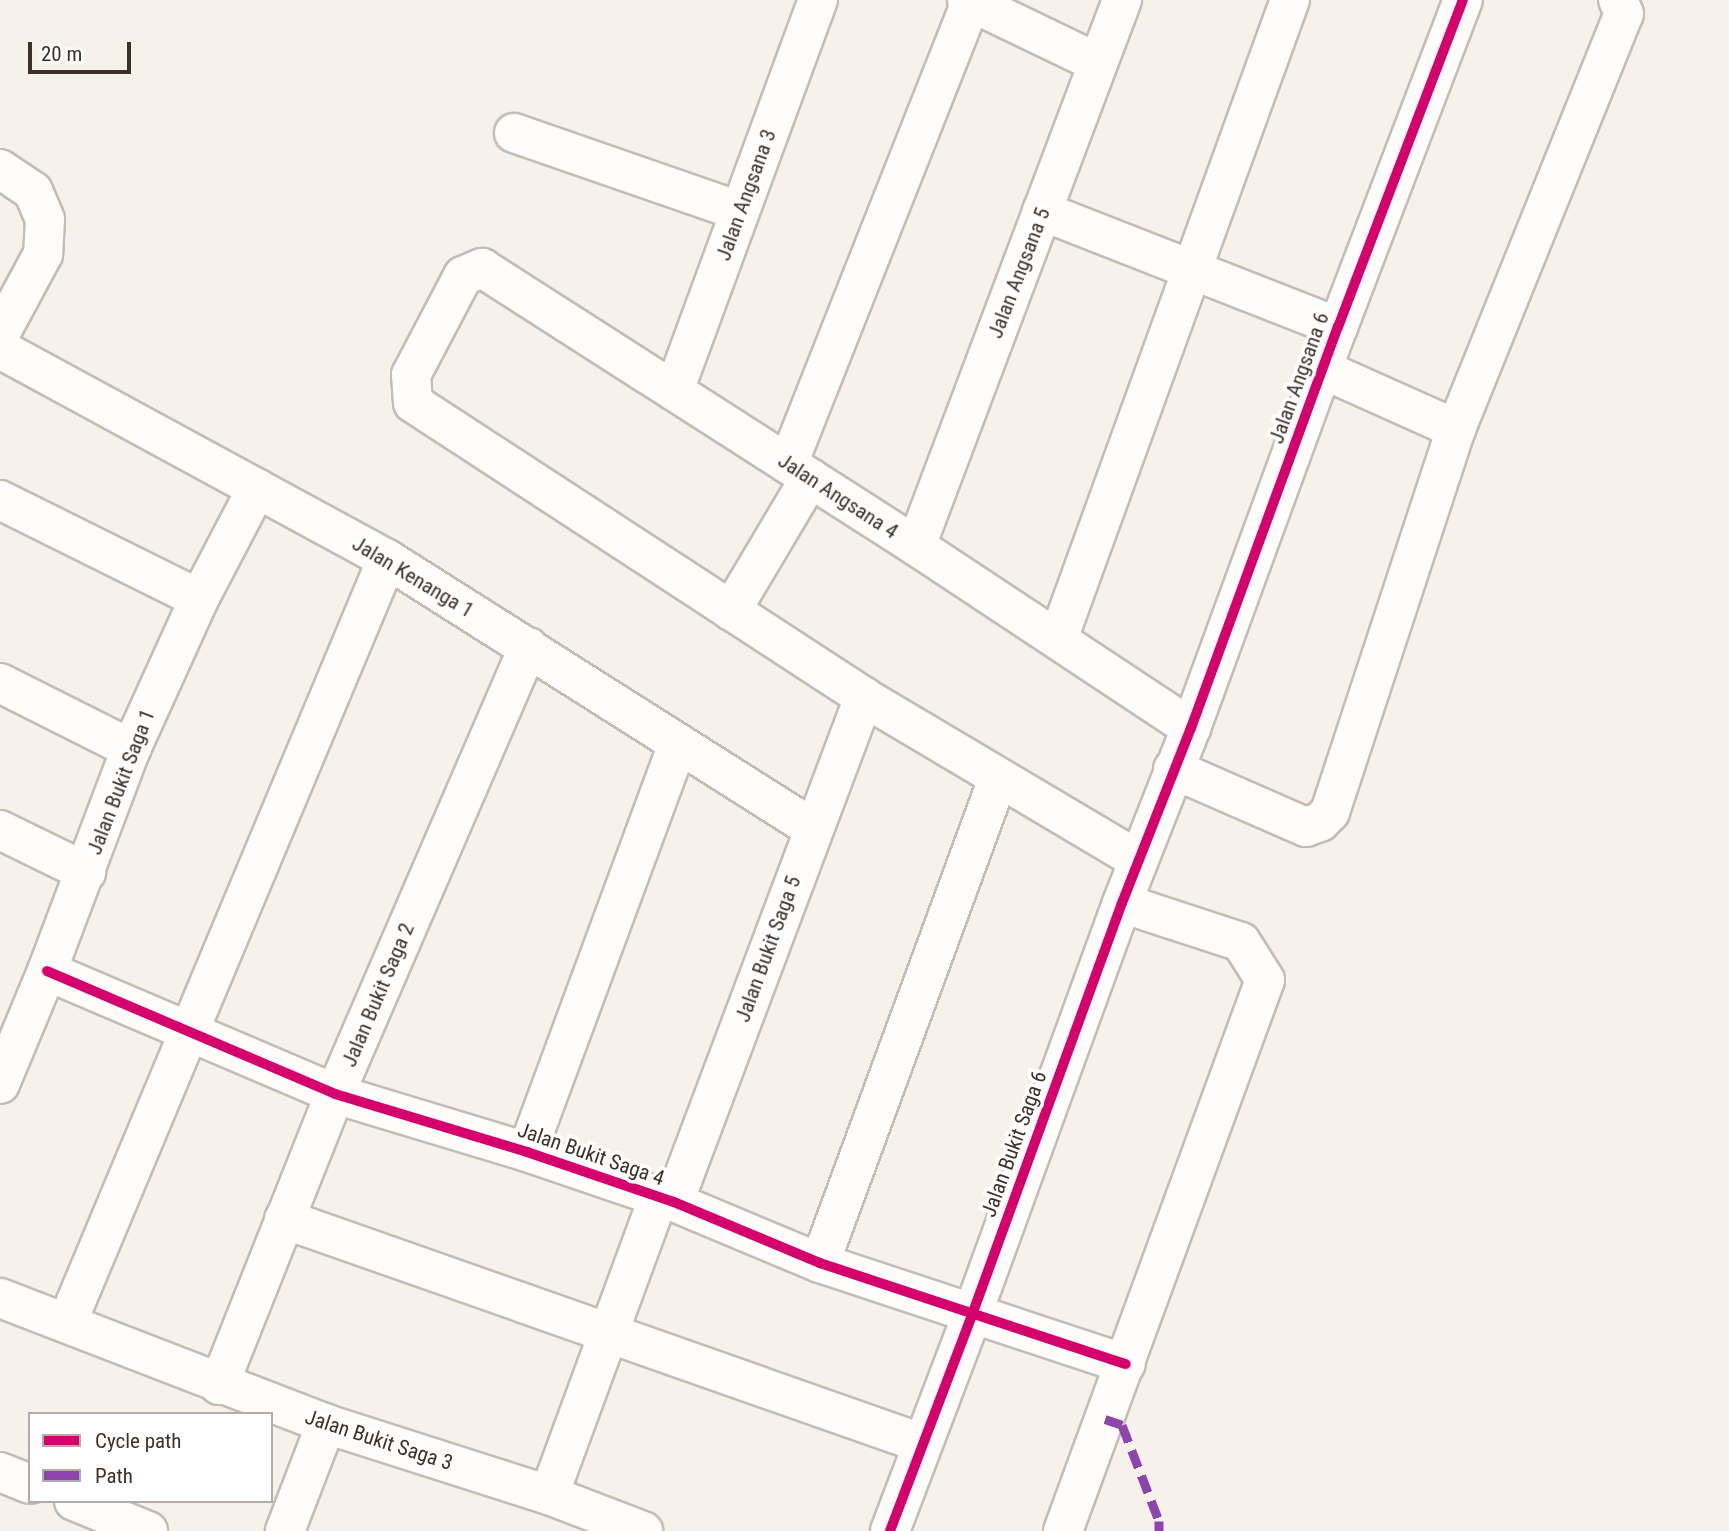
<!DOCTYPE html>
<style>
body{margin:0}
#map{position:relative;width:1729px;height:1531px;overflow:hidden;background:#f7f1ec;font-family:"Roboto Condensed",sans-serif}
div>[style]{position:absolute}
.roads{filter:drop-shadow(2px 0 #c4bcb6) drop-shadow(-2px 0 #c4bcb6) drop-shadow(0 2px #c4bcb6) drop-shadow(0 -2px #c4bcb6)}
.minor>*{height:38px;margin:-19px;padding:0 19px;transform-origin:19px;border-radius:19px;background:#fefdfc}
.quiet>*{height:9px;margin-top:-4.5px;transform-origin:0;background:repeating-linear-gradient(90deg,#8e44ad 0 18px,transparent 0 27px)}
.cycleway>*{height:10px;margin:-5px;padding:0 5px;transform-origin:5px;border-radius:5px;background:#d6006c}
span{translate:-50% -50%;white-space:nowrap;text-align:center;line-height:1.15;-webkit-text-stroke:7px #fff;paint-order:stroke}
.street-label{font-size:21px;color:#3d322a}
.legend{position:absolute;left:28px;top:1412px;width:245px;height:91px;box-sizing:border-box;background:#fff;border:2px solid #b1adaa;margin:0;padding:9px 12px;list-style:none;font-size:21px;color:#3d322a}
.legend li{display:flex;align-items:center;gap:14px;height:35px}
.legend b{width:35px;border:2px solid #b1adaa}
.scale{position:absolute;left:28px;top:42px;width:103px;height:32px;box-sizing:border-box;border:4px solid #3d322a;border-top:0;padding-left:9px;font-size:21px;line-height:24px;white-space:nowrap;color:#3d322a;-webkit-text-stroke:5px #fff;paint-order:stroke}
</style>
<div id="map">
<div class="roads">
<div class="minor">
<i style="left:967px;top:0;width:145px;rotate:25.7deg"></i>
<i style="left:514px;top:133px;width:238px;rotate:19.1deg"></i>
<i style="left:0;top:169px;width:40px;rotate:34deg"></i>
<i style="left:33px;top:191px;width:30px;rotate:67deg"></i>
<i style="left:45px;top:219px;width:35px;rotate:93deg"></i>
<i style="left:43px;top:254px;width:91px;rotate:118.3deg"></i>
<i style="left:1042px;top:211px;width:318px;rotate:21.4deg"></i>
<i style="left:0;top:349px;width:440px;rotate:28.5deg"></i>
<i style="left:387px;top:559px;width:503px;rotate:32.33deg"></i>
<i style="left:1322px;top:369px;width:147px;rotate:24.1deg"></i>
<i style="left:674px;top:391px;width:417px;rotate:-69.8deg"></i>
<i style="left:788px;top:464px;width:497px;rotate:-68.4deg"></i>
<i style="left:0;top:500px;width:222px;rotate:26.4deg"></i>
<i style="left:916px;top:546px;width:584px;rotate:-69.33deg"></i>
<i style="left:731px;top:611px;width:155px;rotate:-59.3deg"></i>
<i style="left:1058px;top:639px;width:680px;rotate:-70.05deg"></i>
<i style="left:0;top:683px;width:147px;rotate:26.7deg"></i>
<i style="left:1173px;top:769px;width:145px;rotate:23.6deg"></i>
<i style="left:1306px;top:827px;width:15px;rotate:-20deg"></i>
<i style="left:1320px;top:822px;width:14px;rotate:-45deg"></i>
<i style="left:1330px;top:812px;width:403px;rotate:-71.8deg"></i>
<i style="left:1456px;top:429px;width:448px;rotate:-68deg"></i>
<i style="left:1624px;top:14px;width:15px;rotate:-113deg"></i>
<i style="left:0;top:830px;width:96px;rotate:26deg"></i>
<i style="left:1138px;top:860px;width:319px;rotate:-149.3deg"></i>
<i style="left:864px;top:697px;width:538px;rotate:-146.9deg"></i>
<i style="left:413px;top:403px;width:28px;rotate:-94deg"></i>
<i style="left:411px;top:375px;width:112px;rotate:-62.3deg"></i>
<i style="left:463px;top:276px;width:21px;rotate:-23deg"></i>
<i style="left:482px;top:268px;width:515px;rotate:32.64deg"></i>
<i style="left:916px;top:546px;width:330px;rotate:33.5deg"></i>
<i style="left:47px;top:971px;width:313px;rotate:23.1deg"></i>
<i style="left:335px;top:1094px;width:201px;rotate:16.8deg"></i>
<i style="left:527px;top:1152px;width:155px;rotate:18.8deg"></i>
<i style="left:674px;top:1202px;width:158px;rotate:22.7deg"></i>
<i style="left:820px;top:1263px;width:322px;rotate:18.3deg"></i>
<i style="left:0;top:1084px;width:122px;rotate:-67.4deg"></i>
<i style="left:47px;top:971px;width:237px;rotate:-69.3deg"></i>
<i style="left:131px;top:749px;width:165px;rotate:-65.6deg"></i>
<i style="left:199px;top:599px;width:125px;rotate:-62.4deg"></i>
<i style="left:527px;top:1152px;width:436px;rotate:-69.7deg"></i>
<i style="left:674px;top:1202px;width:540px;rotate:-69.38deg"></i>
<i style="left:284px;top:1219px;width:675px;rotate:19.37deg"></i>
<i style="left:820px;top:1263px;width:516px;rotate:-69.81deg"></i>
<i style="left:0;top:1298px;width:350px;rotate:21.1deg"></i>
<i style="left:326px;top:1424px;width:234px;rotate:17.7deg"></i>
<i style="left:549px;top:1495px;width:101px;rotate:21deg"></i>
<i style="left:67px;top:1323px;width:828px;rotate:-67.27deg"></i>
<i style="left:219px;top:1385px;width:313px;rotate:-68.3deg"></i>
<i style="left:335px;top:1094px;width:487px;rotate:-66.6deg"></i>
<i style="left:0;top:1472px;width:32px;rotate:22deg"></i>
<i style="left:549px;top:1495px;width:316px;rotate:-69.8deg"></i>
<i style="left:74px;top:1501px;width:80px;rotate:22.1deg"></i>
<i style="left:285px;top:1531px;width:115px;rotate:-69deg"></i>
<i style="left:890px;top:1531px;width:231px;rotate:-69.2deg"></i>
<i style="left:972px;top:1315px;width:438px;rotate:-70deg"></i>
<i style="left:1122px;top:903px;width:188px;rotate:-68.5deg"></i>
<i style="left:1191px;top:728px;width:427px;rotate:-69.9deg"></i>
<i style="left:1338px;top:327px;width:350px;rotate:-69.1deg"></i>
<i style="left:1063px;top:1531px;width:587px;rotate:-69.87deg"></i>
<i style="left:1265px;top:980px;width:45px;rotate:-122.3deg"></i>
<i style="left:1241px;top:942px;width:125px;rotate:-161.9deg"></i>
</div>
</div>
<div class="quiet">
<i style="left:1105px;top:1419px;width:18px;rotate:19deg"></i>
<i style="left:1122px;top:1425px;width:103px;rotate:68.9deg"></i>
<i style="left:1159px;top:1521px;width:10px;rotate:90deg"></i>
</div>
<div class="cycleway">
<i style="left:47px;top:971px;width:313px;rotate:23.1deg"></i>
<i style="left:335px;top:1094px;width:201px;rotate:16.8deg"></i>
<i style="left:527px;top:1152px;width:155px;rotate:18.8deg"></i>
<i style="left:674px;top:1202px;width:158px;rotate:22.7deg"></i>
<i style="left:820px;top:1263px;width:322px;rotate:18.3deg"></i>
<i style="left:890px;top:1531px;width:231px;rotate:-69.2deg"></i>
<i style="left:972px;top:1315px;width:438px;rotate:-70deg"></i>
<i style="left:1122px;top:903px;width:188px;rotate:-68.5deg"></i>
<i style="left:1191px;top:728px;width:427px;rotate:-69.9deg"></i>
<i style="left:1338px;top:327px;width:350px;rotate:-69.1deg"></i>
</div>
<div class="street-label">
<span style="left:746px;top:195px;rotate:-70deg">Jalan Angsana 3</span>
<span style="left:1019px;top:273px;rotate:-69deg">Jalan Angsana 5</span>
<span style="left:1299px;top:378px;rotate:-70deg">Jalan Angsana 6</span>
<span style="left:838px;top:496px;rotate:33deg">Jalan Angsana 4</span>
<span style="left:413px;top:577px;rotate:31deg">Jalan Kenanga 1</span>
<span style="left:121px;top:782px;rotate:-69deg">Jalan Bukit Saga 1</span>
<span style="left:768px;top:949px;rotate:-70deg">Jalan Bukit Saga 5</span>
<span style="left:378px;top:995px;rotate:-67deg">Jalan Bukit Saga 2</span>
<span style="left:1014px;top:1144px;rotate:-70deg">Jalan Bukit Saga 6</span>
<span style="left:591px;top:1154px;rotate:19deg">Jalan Bukit Saga 4</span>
<span style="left:379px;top:1440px;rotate:18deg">Jalan Bukit Saga 3</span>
</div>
<ul class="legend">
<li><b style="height:9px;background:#d6006c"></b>Cycle path</li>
<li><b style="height:9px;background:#8e44ad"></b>Path</li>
</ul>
<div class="scale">20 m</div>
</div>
